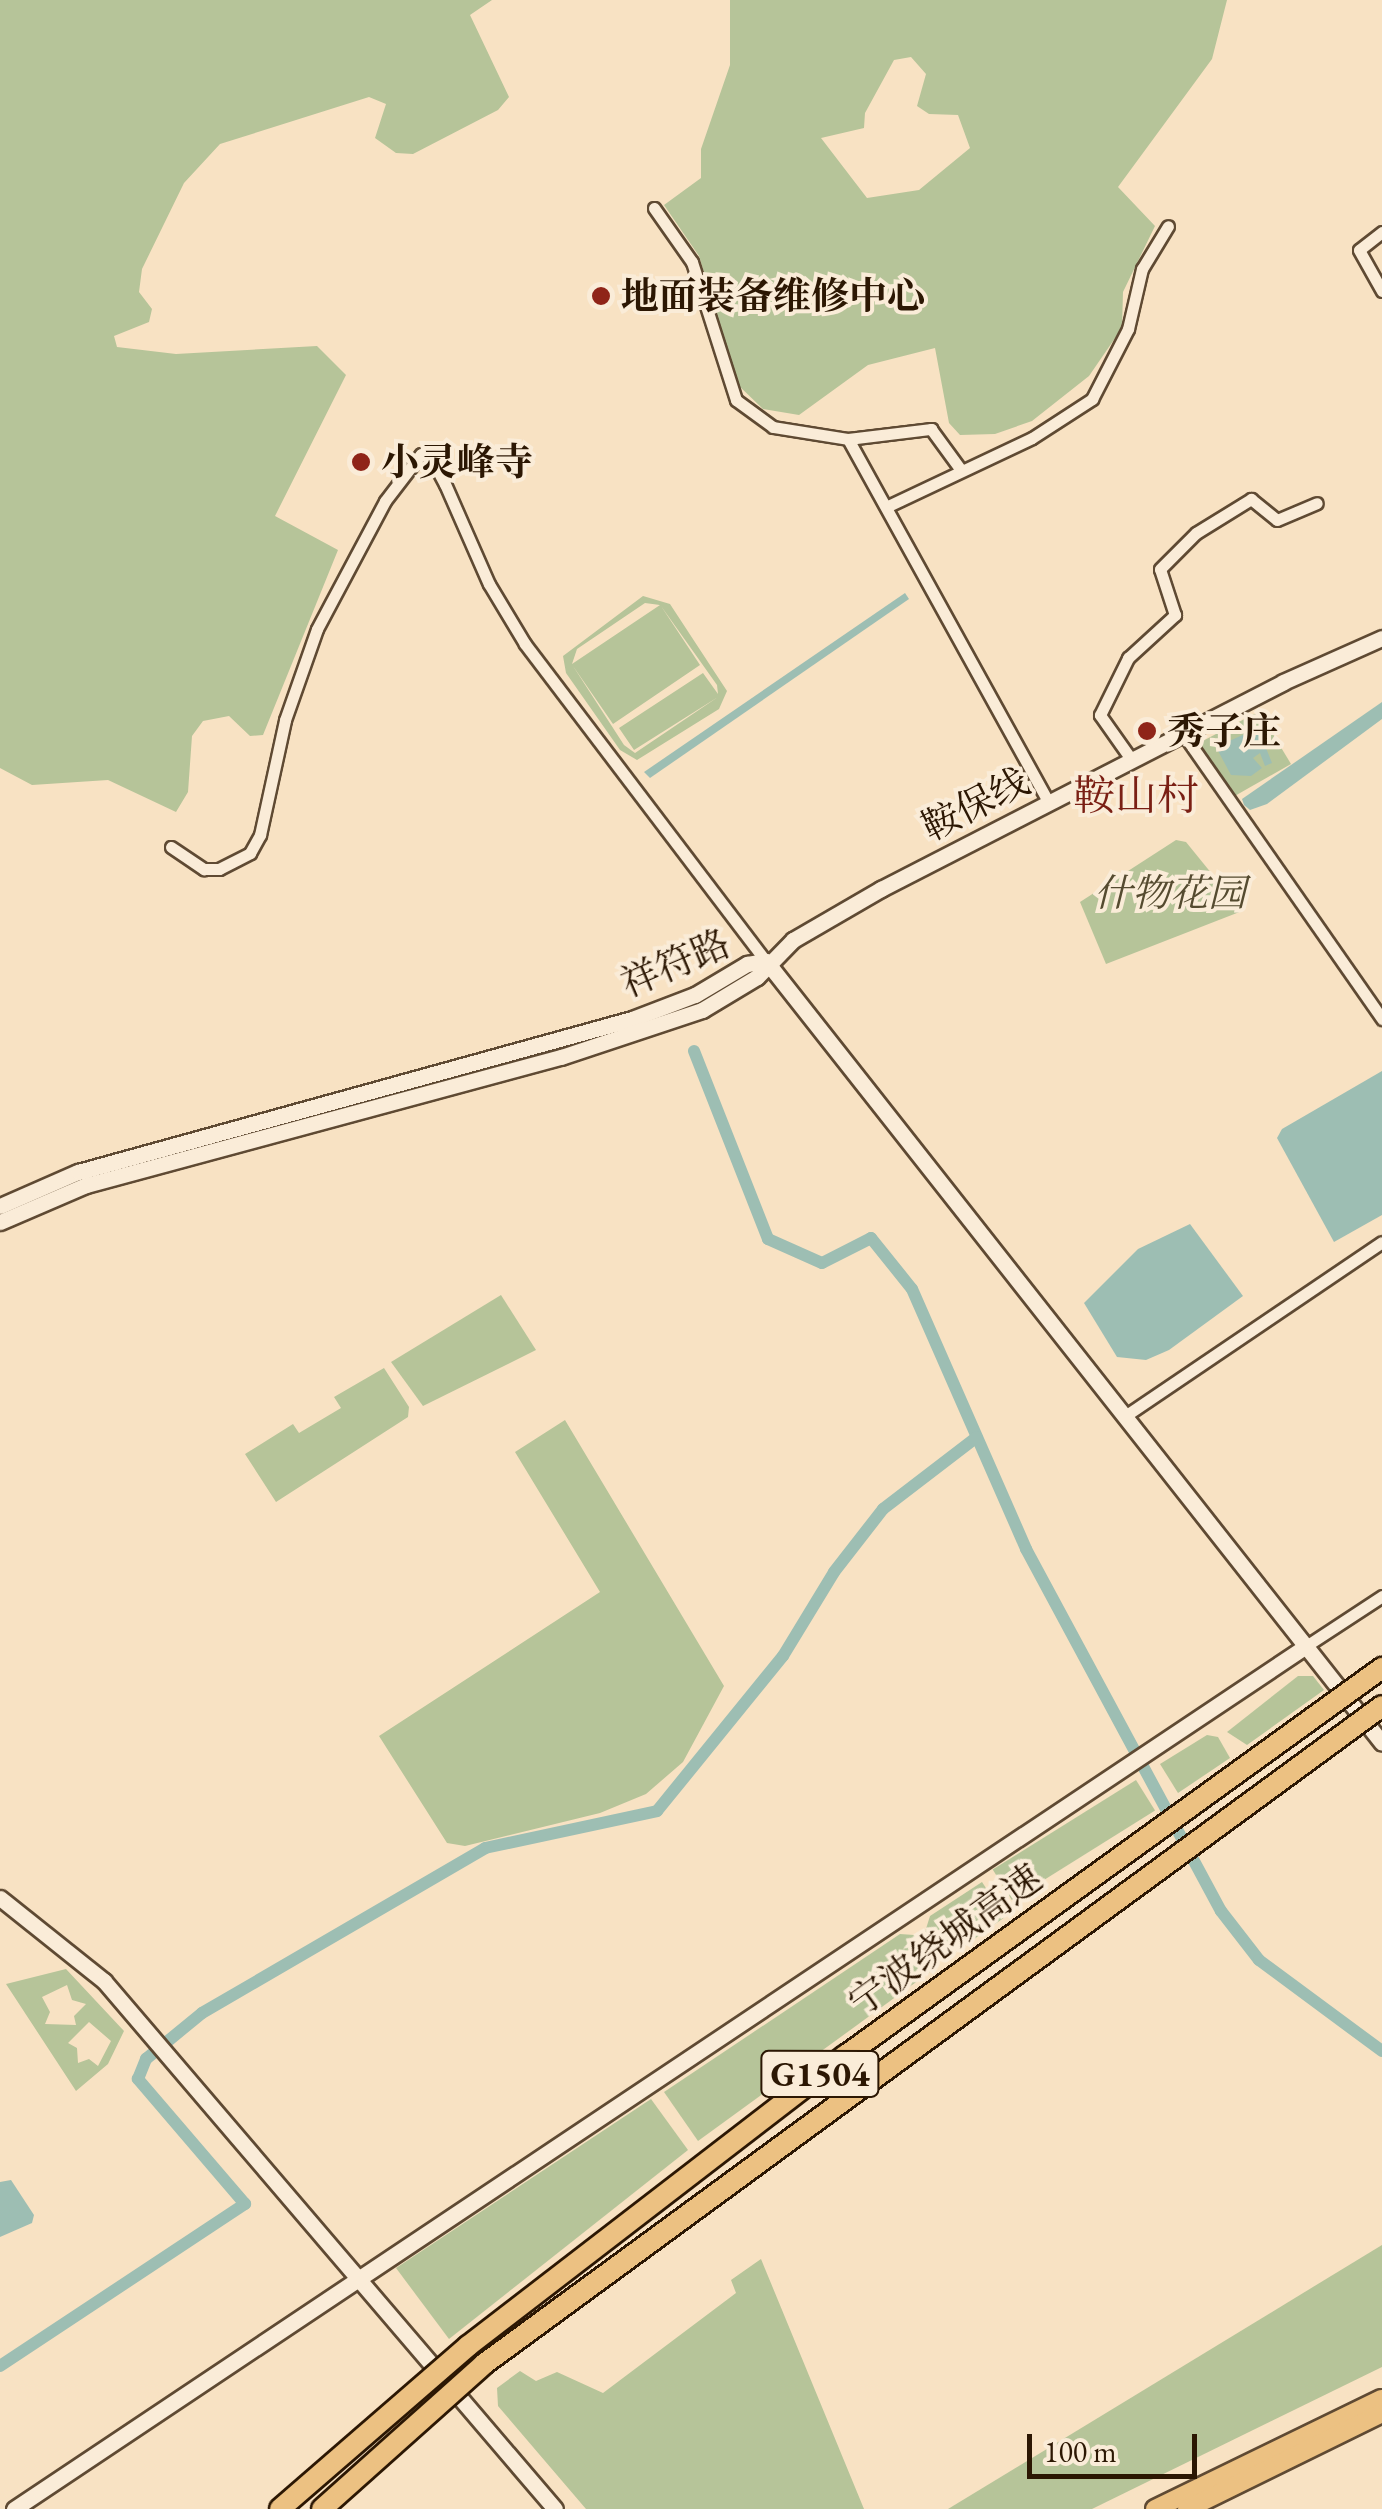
<!DOCTYPE html>
<meta charset="utf-8">
<style>
body{margin:0}
#map{position:relative;width:1382px;height:2509px;overflow:hidden;background:#f8e2c3;font-family:"EB Garamond","Noto Serif SC",serif}
div>[style]{position:absolute}
.green>*{inset:0;background:#b6c499;transform-origin:0 0}
.water>*{inset:0;background:#9dbeb3}
.canal>*{height:12px;margin:-6px;padding:0 6px;transform-origin:6px;border-radius:6px;background:#9dbeb3}
.roads{filter:drop-shadow(2px 0 #5f4a33) drop-shadow(-2px 0 #5f4a33) drop-shadow(0 2px #5f4a33) drop-shadow(0 -2px #5f4a33)}
.street>*{height:11px;margin:-5.5px;padding:0 5.5px;transform-origin:5.5px;border-radius:5.5px;background:#faecd8}
.secondary>*{height:15px;margin:-7.5px;padding:0 7.5px;transform-origin:7.5px;border-radius:7.5px;background:#faecd8}
.primary>*{height:18px;margin:-9px;padding:0 9px;transform-origin:9px;border-radius:9px;background:#ecc182}
.bridges{filter:drop-shadow(2px 0 #2c1703) drop-shadow(-2px 0 #2c1703) drop-shadow(0 2px #2c1703) drop-shadow(0 -2px #2c1703)}
.highway-bridge>*{height:20px;margin:-10px;padding:0 10px;transform-origin:10px;border-radius:10px;background:#ecc182}
.dots>*{width:28px;height:28px;translate:-50% -50%;box-sizing:border-box;border:5px solid #faecd8;border-radius:50%}
span{translate:-50% -50%;white-space:nowrap;text-align:center;line-height:1.15;-webkit-text-stroke:8px #faecd8;paint-order:stroke}
.shield-label span{padding:2px 8px;background:#faecd8;border:2px solid;border-radius:8px;-webkit-text-stroke-width:0}
.shield-label{font-size:35px;color:#2c1703;font-weight:700}
.poi-label{font-size:38px;color:#2c1703;font-weight:700}
.left{translate:0 -50%;text-align:left}
.street-label{font-size:38px;color:#2c1703}
.park-label{font-size:38px;color:#554b30;font-style:italic}
.quarter-label{font-size:42px;color:#7a1f14}
.scale{position:absolute;left:1027px;top:2434px;width:170px;height:45px;box-sizing:border-box;border:5px solid #2c1703;border-top:0;padding-left:12px;font-size:30px;line-height:35px;white-space:nowrap;color:#2c1703;-webkit-text-stroke:8px #faecd8;paint-order:stroke}
</style>
<div id="map">
<div class="green">
<i style="clip-path:polygon(0 0,492px 0,470px 15px,509px 97px,498px 110px,413px 154px,396px 153px,375px 138px,386px 104px,369px 97px,220px 144px,184px 183px,142px 269px,139px 292px,152px 309px,149px 322px,114px 336px,117px 347px,176px 354px,317px 346px,346px 375px,275px 516px,338px 550px,263px 735px,250px 736px,229px 716px,203px 721px,192px 736px,188px 792px,176px 812px,108px 780px,32px 785px,0 768px)"></i>
<i style="clip-path:polygon(evenodd,730px 0,1227px 0,1212px 59px,1118px 187px,1155px 226px,1123px 292px,1122px 328px,1089px 376px,1032px 421px,995px 434px,960px 435px,949px 423px,935px 348px,868px 365px,799px 415px,763px 409px,737px 384px,699px 256px,664px 205px,701px 178px,701px 149px,730px 65px,730px 0,911px 57px,926px 74px,917px 106px,929px 114px,958px 115px,970px 148px,919px 190px,867px 198px,821px 138px,864px 128px,865px 113px,894px 60px,911px 57px)"></i>
<i style="clip-path:polygon(evenodd,643px 596px,670px 604px,727px 691px,719px 709px,637px 760px,620px 750px,566px 673px,563px 656px,643px 596px,645px 603px,660px 605px,572px 664px,577px 649px,645px 603px,643px 596px,661px 606px,717px 685px,718px 694px,703px 673px,619px 728px,634px 750px,718px 697px,635px 753px,624px 745px,573px 666px,613px 724px,700px 665px,661px 606px)"></i>
<i style="clip-path:polygon(1254px 714px,1262px 716px,1291px 764px,1233px 797px,1197px 744px)"></i>
<i style="clip-path:polygon(1176px 840px,1186px 842px,1242px 911px,1106px 964px,1080px 902px)"></i>
<i style="clip-path:polygon(501px 1295px,536px 1350px,423px 1406px,391px 1362px)"></i>
<i style="clip-path:polygon(384px 1368px,409px 1407px,408px 1417px,276px 1502px,245px 1454px,293px 1424px,299px 1433px,341px 1408px,334px 1397px)"></i>
<i style="clip-path:polygon(565px 1420px,724px 1686px,683px 1762px,646px 1794px,600px 1813px,465px 1846px,447px 1843px,379px 1736px,600px 1592px,515px 1452px)"></i>
<i style="clip-path:polygon(1298px 1676px,1313px 1676px,1324px 1690px,1247px 1745px,1227px 1732px)"></i>
<i style="clip-path:polygon(1207px 1735px,1218px 1737px,1230px 1758px,1178px 1793px,1160px 1764px)"></i>
<i style="left:1136px;top:1780px;width:36px;height:169px;rotate:58deg"></i>
<i style="clip-path:polygon(982px 1882px,1005px 1917px,945px 1960px,925px 1932px,930px 1916px)"></i>
<i style="clip-path:polygon(900px 1934px,914px 1935px,934px 1969px,698px 2141px,664px 2092px)"></i>
<i style="clip-path:polygon(evenodd,66px 1969px,124px 2031px,108px 2064px,76px 2091px,6px 1984px,66px 1969px,67px 1985px,72px 2000px,86px 2004px,74px 2016px,76px 2025px,45px 2024px,50px 2012px,42px 1997px,67px 1985px,66px 1969px,89px 2022px,111px 2041px,98px 2066px,89px 2059px,78px 2063px,77px 2048px,68px 2043px,89px 2022px)"></i>
<i style="clip-path:polygon(651px 2099px,688px 2150px,449px 2339px,396px 2268px)"></i>
<i style="clip-path:polygon(1382px 2245px,1382px 2367px,1092px 2509px,948px 2509px)"></i>
<i style="clip-path:polygon(761px 2259px,864px 2509px,586px 2509px,498px 2406px,497px 2388px,520px 2371px,536px 2381px,557px 2372px,603px 2393px,736px 2293px,731px 2280px)"></i>
</div>
<div class="water">
<i style="clip-path:polygon(905px 593px,909px 599px,650px 778px,644px 772px)"></i>
<i style="clip-path:polygon(1382px 702px,1382px 719px,1267px 804px,1250px 810px,1244px 805px,1242px 799px)"></i>
<i style="clip-path:polygon(1258px 728px,1272px 763px,1265px 766px,1260px 753px,1253px 758px,1262px 768px,1251px 776px,1231px 775px,1216px 747px)"></i>
<i style="clip-path:polygon(1382px 1071px,1382px 1215px,1334px 1242px,1277px 1138px,1282px 1129px)"></i>
<i style="clip-path:polygon(1190px 1224px,1243px 1296px,1169px 1350px,1146px 1360px,1117px 1357px,1084px 1303px,1138px 1249px)"></i>
<i style="clip-path:polygon(11px 2180px,34px 2215px,32px 2223px,0 2237px,0 2182px)"></i>
</div>
<div class="canal">
<i style="left:694px;top:1051px;width:202px;rotate:68.5deg"></i>
<i style="left:768px;top:1239px;width:59px;rotate:24deg"></i>
<i style="left:822px;top:1263px;width:55px;rotate:-27deg"></i>
<i style="left:871px;top:1238px;width:65px;rotate:51.2deg"></i>
<i style="left:912px;top:1289px;width:284px;rotate:66.3deg"></i>
<i style="left:1026px;top:1549px;width:411px;rotate:61.7deg"></i>
<i style="left:1221px;top:1911px;width:62px;rotate:52.2deg"></i>
<i style="left:1259px;top:1960px;width:153px;rotate:36.5deg"></i>
<i style="left:0;top:2366px;width:294px;rotate:-33.5deg"></i>
<i style="left:245px;top:2204px;width:165px;rotate:-130.6deg"></i>
<i style="left:138px;top:2079px;width:22px;rotate:-68deg"></i>
<i style="left:146px;top:2059px;width:72px;rotate:-39.4deg"></i>
<i style="left:202px;top:2013px;width:328px;rotate:-30.2deg"></i>
<i style="left:485px;top:1848px;width:176px;rotate:-12.1deg"></i>
<i style="left:657px;top:1811px;width:200px;rotate:-50.9deg"></i>
<i style="left:783px;top:1656px;width:98px;rotate:-58.7deg"></i>
<i style="left:834px;top:1572px;width:80px;rotate:-52.1deg"></i>
<i style="left:883px;top:1509px;width:118px;rotate:-37.5deg"></i>
</div>
<div class="roads">
<div class="street">
<i style="left:654px;top:208px;width:66px;rotate:54.9deg"></i>
<i style="left:692px;top:262px;width:145px;rotate:72.3deg"></i>
<i style="left:736px;top:400px;width:46px;rotate:36.1deg"></i>
<i style="left:773px;top:427px;width:76px;rotate:9.1deg"></i>
<i style="left:848px;top:439px;width:414px;rotate:61.1deg"></i>
<i style="left:1382px;top:232px;width:29px;rotate:142deg"></i>
<i style="left:1359px;top:250px;width:47px;rotate:60.7deg"></i>
<i style="left:848px;top:439px;width:84px;rotate:-6.9deg"></i>
<i style="left:931px;top:429px;width:51px;rotate:53.8deg"></i>
<i style="left:886px;top:507px;width:161px;rotate:-25.3deg"></i>
<i style="left:1032px;top:438px;width:72px;rotate:-33deg"></i>
<i style="left:1092px;top:399px;width:79px;rotate:-62.8deg"></i>
<i style="left:1128px;top:329px;width:62px;rotate:-76.9deg"></i>
<i style="left:1142px;top:269px;width:50px;rotate:-58.8deg"></i>
<i style="left:1182px;top:732px;width:350px;rotate:55.1deg"></i>
<i style="left:1131px;top:759px;width:54px;rotate:-125.2deg"></i>
<i style="left:1100px;top:715px;width:64px;rotate:-63.8deg"></i>
<i style="left:1128px;top:658px;width:64px;rotate:-42.5deg"></i>
<i style="left:1175px;top:615px;width:48px;rotate:-108.1deg"></i>
<i style="left:1160px;top:569px;width:51px;rotate:-45deg"></i>
<i style="left:1196px;top:533px;width:65px;rotate:-31.7deg"></i>
<i style="left:1251px;top:499px;width:33px;rotate:39deg"></i>
<i style="left:1277px;top:520px;width:43px;rotate:-23deg"></i>
<i style="left:171px;top:847px;width:40px;rotate:34deg"></i>
<i style="left:204px;top:869px;width:15px"></i>
<i style="left:219px;top:869px;width:35px;rotate:-27deg"></i>
<i style="left:250px;top:853px;width:21px;rotate:-61deg"></i>
<i style="left:260px;top:835px;width:118px;rotate:-77.7deg"></i>
<i style="left:285px;top:720px;width:96px;rotate:-70.6deg"></i>
<i style="left:317px;top:629px;width:145px;rotate:-62deg"></i>
<i style="left:385px;top:501px;width:59px;rotate:-52.5deg"></i>
<i style="left:421px;top:454px;width:11px;rotate:22deg"></i>
<i style="left:431px;top:458px;width:30px;rotate:62deg"></i>
<i style="left:445px;top:484px;width:109px;rotate:66.3deg"></i>
<i style="left:489px;top:584px;width:70px;rotate:59deg"></i>
<i style="left:525px;top:644px;width:398px;rotate:52.8deg"></i>
<i style="left:1125px;top:1416px;width:310px;rotate:-34.1deg"></i>
<i style="left:1306px;top:1646px;width:91px;rotate:-33.3deg"></i>
</div>
<div class="secondary">
<i style="left:766px;top:961px;width:995px;rotate:51.77deg"></i>
<i style="left:0;top:1206px;width:85px;rotate:-23.6deg"></i>
<i style="left:78px;top:1172px;width:575px;rotate:-15.44deg"></i>
<i style="left:632px;top:1019px;width:67px;rotate:-20.9deg"></i>
<i style="left:695px;top:995px;width:61px;rotate:-30.8deg"></i>
<i style="left:747px;top:964px;width:19px;rotate:-9deg"></i>
<i style="left:0;top:1222px;width:94px;rotate:-23.3deg"></i>
<i style="left:86px;top:1185px;width:492px;rotate:-15.1deg"></i>
<i style="left:561px;top:1057px;width:149px;rotate:-18.4deg"></i>
<i style="left:702px;top:1010px;width:64px;rotate:-31deg"></i>
<i style="left:757px;top:977px;width:52px;rotate:-45.8deg"></i>
<i style="left:793px;top:940px;width:102px;rotate:-30.1deg"></i>
<i style="left:881px;top:889px;width:452px;rotate:-27.2deg"></i>
<i style="left:1283px;top:682px;width:108px;rotate:-24deg"></i>
<i style="left:0;top:1898px;width:133px;rotate:38.6deg"></i>
<i style="left:104px;top:1981px;width:694px;rotate:49.5deg"></i>
<i style="left:14px;top:2509px;width:1554px;rotate:-33.74deg"></i>
</div>
<div class="primary">
<i style="left:1155px;top:2509px;width:252px;rotate:-25.9deg"></i>
<i style="left:1187px;top:2509px;width:217px;rotate:-26.2deg"></i>
</div>
</div>
<div class="bridges">
<div class="highway-bridge">
<i style="left:280px;top:2509px;width:249px;rotate:-40.9deg"></i>
<i style="left:468px;top:2346px;width:476px;rotate:-37.6deg"></i>
<i style="left:845px;top:2056px;width:663px;rotate:-35.85deg"></i>
<i style="left:322px;top:2509px;width:217px;rotate:-41.8deg"></i>
<i style="left:484px;top:2364px;width:1113px;rotate:-36.23deg"></i>
</div>
</div>
<div class="dots">
<i style="left:601px;top:296px;background:#8f2418"></i>
<i style="left:361px;top:462px;background:#8f2418"></i>
<i style="left:1147px;top:731px;background:#8f2418"></i>
</div>
<div class="shield-label">
<span style="left:820px;top:2074px">G1504</span>
</div>
<div class="poi-label">
<span class="left" style="left:621px;top:296px">地面装备维修中心</span>
<span class="left" style="left:381px;top:462px">小灵峰寺</span>
<span class="left" style="left:1167px;top:731px">秀子庄</span>
</div>
<div class="street-label">
<span style="left:975px;top:804px;rotate:-27deg">鞍保线</span>
<span style="left:675px;top:963px;rotate:-23deg">祥符路</span>
<span style="left:945px;top:1940px;rotate:-36deg">宁波绕城高速</span>
</div>
<div class="park-label">
<span style="left:1170px;top:893px">什物花园</span>
</div>
<div class="quarter-label">
<span style="left:1136px;top:796px">鞍山村</span>
</div>
<div class="scale">100 m</div>
</div>
